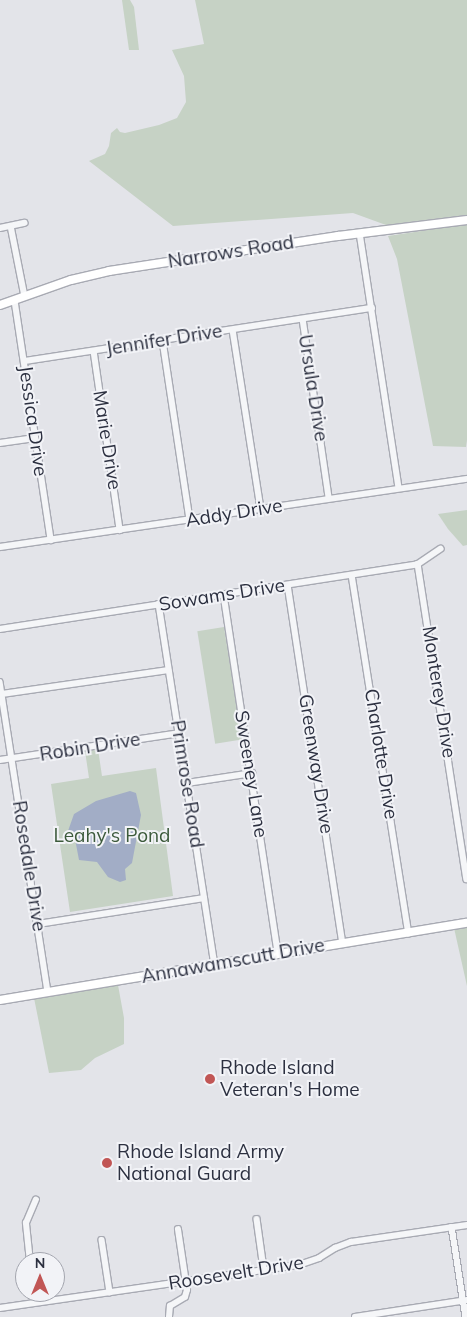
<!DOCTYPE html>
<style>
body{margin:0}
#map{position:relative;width:467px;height:1317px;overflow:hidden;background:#e3e4e9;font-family:Mulish,sans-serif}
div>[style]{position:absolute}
.green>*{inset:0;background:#c6d2c5;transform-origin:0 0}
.water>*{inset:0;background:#a2adc6}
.roads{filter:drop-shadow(1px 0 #a8aab3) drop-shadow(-1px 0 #a8aab3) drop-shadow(0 1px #a8aab3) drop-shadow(0 -1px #a8aab3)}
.street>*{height:5.5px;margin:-2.75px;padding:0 2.75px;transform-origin:2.75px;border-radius:2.75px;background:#f5f6f8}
.secondary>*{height:8px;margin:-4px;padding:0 4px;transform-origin:4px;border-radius:4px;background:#fff}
.dots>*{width:14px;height:14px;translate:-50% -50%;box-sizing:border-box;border:2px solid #f2f3f7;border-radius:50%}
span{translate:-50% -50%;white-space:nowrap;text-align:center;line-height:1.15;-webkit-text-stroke:4px #f2f3f7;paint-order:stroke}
.street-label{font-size:19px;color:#2c3040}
.park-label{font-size:19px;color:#3c5a3b}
.poi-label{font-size:19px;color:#2c3040}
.left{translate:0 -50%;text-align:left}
.north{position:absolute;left:15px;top:1252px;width:50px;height:50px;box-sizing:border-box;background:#f2f3f7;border:1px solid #a3a5ae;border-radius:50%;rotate:0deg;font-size:14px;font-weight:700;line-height:20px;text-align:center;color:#2c3040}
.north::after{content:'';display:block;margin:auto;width:18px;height:22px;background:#c15655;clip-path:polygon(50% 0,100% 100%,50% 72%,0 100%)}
</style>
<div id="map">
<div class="green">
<i style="clip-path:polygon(122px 0,130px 0,134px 7px,139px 50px,129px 50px)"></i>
<i style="clip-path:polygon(195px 0,467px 0,467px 215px,386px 225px,353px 213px,173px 226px,89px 161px,105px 154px,109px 146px,111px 133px,117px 128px,120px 132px,125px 133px,159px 125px,177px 118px,186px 102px,184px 76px,172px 50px,204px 44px)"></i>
<i style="clip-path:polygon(467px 224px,467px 440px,466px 447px,433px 446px,397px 259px,388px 236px)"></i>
<i style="clip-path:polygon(467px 510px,467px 545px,463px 546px,448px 529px,438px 514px)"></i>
<i style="left:224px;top:627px;width:114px;height:27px;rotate:81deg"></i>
<i style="clip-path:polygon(98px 749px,102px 776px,156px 768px,173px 896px,70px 912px,51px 784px,89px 778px,85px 751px)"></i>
<i style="clip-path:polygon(467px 926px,467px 986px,454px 928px)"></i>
<i style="clip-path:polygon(118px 985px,124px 1018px,124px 1044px,95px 1058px,81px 1070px,49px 1073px,34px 998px)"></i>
</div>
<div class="water">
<i style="clip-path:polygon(130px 791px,136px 793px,141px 815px,132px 863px,125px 869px,126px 880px,120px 882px,108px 877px,97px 862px,79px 860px,75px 839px,68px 831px,74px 814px,96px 801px)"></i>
</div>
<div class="roads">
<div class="street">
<i style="left:11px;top:226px;width:72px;rotate:78.8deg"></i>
<i style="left:0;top:228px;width:25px;rotate:-12deg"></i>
<i style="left:360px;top:233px;width:257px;rotate:81.3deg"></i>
<i style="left:15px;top:301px;width:242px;rotate:81.4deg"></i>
<i style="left:303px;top:319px;width:181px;rotate:81.7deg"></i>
<i style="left:233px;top:330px;width:181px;rotate:81.1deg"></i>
<i style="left:163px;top:341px;width:180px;rotate:81.4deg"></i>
<i style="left:94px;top:351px;width:181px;rotate:81.7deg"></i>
<i style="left:25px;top:361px;width:351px;rotate:-8.7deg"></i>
<i style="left:0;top:443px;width:35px;rotate:-8deg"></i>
<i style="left:0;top:547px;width:472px;rotate:-8.3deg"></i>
<i style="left:418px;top:564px;width:319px;rotate:81.2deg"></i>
<i style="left:352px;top:575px;width:363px;rotate:81deg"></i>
<i style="left:288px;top:585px;width:362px;rotate:81.3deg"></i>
<i style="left:224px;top:595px;width:362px;rotate:81.4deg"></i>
<i style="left:159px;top:604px;width:364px;rotate:81.2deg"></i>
<i style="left:0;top:629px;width:423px;rotate:-8.8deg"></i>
<i style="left:418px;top:564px;width:27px;rotate:-34deg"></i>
<i style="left:0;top:682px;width:314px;rotate:81.2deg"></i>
<i style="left:2px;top:694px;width:168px;rotate:-8.2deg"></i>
<i style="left:0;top:760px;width:182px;rotate:-8.5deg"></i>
<i style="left:187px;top:783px;width:66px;rotate:-8.7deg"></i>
<i style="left:38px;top:924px;width:168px;rotate:-8.9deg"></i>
<i style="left:257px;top:1219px;width:50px;rotate:82deg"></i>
<i style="left:452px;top:1227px;width:91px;rotate:81.2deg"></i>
<i style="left:102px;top:1240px;width:53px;rotate:81.3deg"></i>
<i style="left:30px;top:1262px;width:39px;rotate:-96deg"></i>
<i style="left:26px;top:1223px;width:25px;rotate:-67deg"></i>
<i style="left:35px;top:1292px;width:10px;rotate:79deg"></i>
<i style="left:0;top:1308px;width:302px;rotate:-8.2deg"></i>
<i style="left:299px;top:1265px;width:21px;rotate:-19deg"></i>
<i style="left:319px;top:1258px;width:19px;rotate:-32deg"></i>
<i style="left:335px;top:1248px;width:17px;rotate:-21deg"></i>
<i style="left:351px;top:1242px;width:117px;rotate:-8.3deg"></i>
<i style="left:169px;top:1317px;width:11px;rotate:-85deg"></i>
<i style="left:170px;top:1306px;width:17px;rotate:-31deg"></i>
<i style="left:185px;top:1297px;width:7px;rotate:-74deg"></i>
<i style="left:187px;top:1290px;width:61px;rotate:-98.5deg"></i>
<i style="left:355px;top:1317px;width:113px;rotate:-8.6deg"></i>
</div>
<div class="secondary">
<i style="left:0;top:305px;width:75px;rotate:-19.4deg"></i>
<i style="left:71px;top:280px;width:39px;rotate:-13deg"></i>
<i style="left:109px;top:271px;width:232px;rotate:-8.7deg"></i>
<i style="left:338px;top:236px;width:130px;rotate:-7.1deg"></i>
<i style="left:0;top:1000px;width:473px;rotate:-9.4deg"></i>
</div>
</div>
<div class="dots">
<i style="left:210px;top:1079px;background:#c15655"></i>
<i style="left:107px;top:1163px;background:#c15655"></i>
</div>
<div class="street-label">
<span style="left:231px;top:252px;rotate:-9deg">Narrows Road</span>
<span style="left:164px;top:340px;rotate:-9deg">Jennifer Drive</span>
<span style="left:313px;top:388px;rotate:81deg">Ursula Drive</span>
<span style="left:33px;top:421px;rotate:82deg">Jessica Drive</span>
<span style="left:107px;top:440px;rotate:81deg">Marie Drive</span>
<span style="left:234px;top:513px;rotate:-9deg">Addy Drive</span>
<span style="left:222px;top:595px;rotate:-9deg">Sowams Drive</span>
<span style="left:439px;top:692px;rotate:81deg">Monterey Drive</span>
<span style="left:90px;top:747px;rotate:-9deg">Robin Drive</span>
<span style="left:381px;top:754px;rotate:81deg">Charlotte Drive</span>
<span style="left:316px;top:764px;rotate:81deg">Greenway Drive</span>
<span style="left:251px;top:774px;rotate:81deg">Sweeney Lane</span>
<span style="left:187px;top:784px;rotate:81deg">Primrose Road</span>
<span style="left:29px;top:866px;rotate:81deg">Rosedale Drive</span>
<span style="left:233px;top:961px;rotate:-10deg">Annawamscutt Drive</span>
<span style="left:236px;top:1273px;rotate:-9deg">Roosevelt Drive</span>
</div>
<div class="park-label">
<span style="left:112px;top:836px">Leahy's Pond</span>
</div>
<div class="poi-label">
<span class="left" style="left:220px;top:1079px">Rhode Island<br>Veteran's Home</span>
<span class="left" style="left:117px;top:1163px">Rhode Island Army<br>National Guard</span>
</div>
<div class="north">N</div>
</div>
